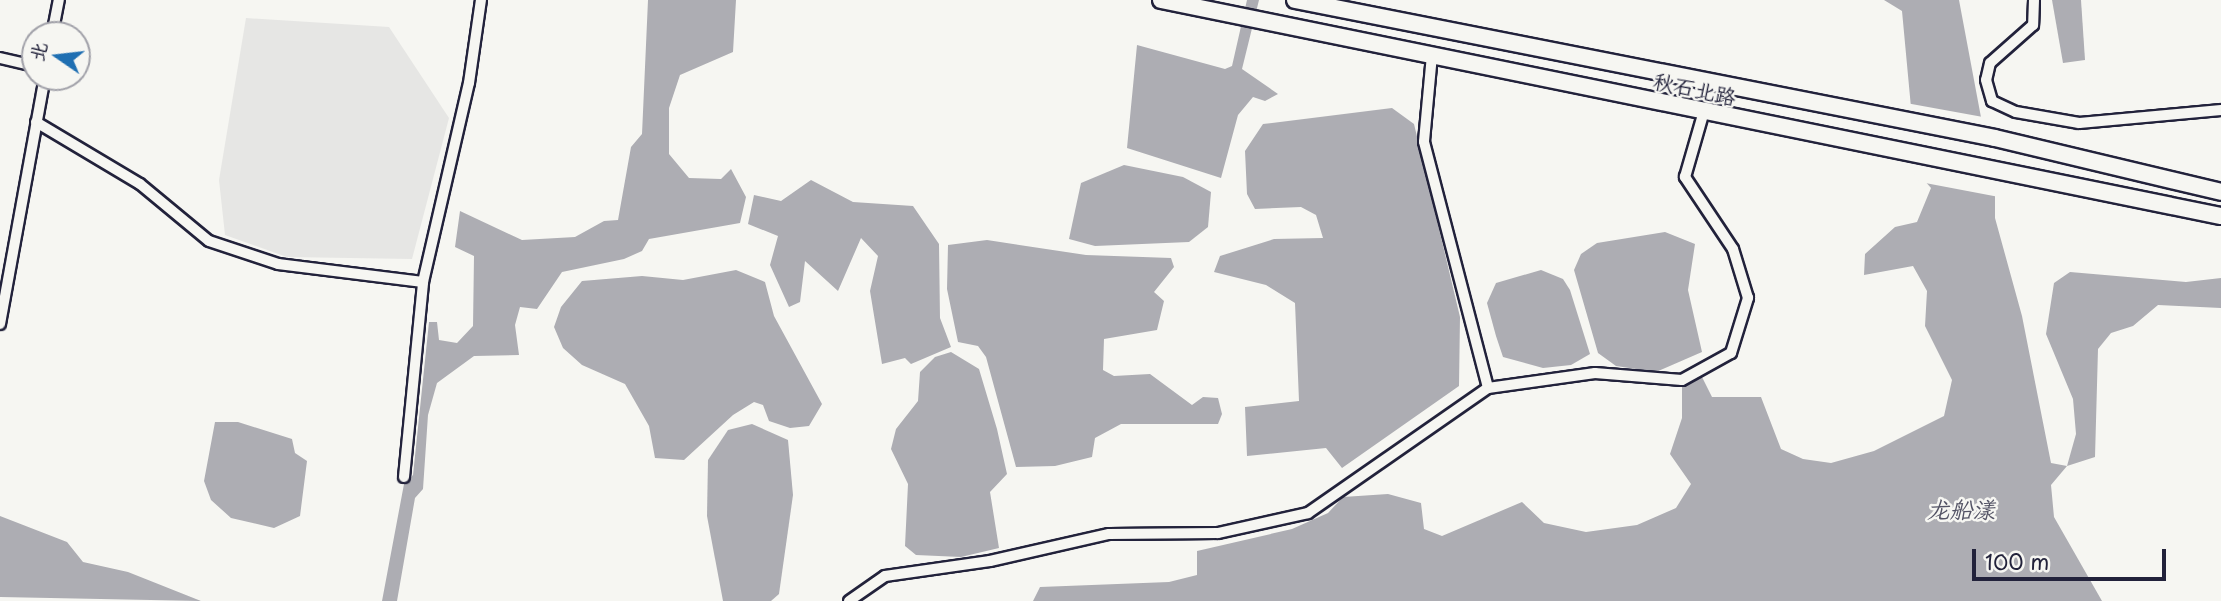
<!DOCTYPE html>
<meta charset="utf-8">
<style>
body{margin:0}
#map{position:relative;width:2221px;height:601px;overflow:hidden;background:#f6f6f2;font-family:"Playpen Sans","LXGW WenKai TC",sans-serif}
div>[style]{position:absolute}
.built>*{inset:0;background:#e6e6e4}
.water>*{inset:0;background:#adadb3}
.pier>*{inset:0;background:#f6f6f2}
.roads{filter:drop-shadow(2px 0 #22223b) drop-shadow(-2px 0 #22223b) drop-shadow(0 2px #22223b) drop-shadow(0 -2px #22223b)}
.minor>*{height:10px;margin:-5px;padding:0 5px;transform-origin:5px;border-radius:5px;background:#f6f6f2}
.primary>*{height:16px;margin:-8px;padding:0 8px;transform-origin:8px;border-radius:8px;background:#f6f6f2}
span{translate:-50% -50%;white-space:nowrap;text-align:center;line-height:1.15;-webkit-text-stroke:5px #f6f6f2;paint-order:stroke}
.street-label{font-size:21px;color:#22223b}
.water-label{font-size:23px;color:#535365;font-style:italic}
.north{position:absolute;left:21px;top:21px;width:70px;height:70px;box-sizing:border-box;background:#f6f6f2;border:2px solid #a1a1a9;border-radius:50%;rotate:284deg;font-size:19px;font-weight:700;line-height:28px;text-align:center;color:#22223b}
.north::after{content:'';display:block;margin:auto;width:24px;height:32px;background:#1f6fb2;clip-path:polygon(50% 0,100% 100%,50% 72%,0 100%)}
.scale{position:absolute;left:1972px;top:549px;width:194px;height:32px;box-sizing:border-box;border:4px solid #22223b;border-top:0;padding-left:9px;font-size:21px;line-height:24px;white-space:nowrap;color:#22223b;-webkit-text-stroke:5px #f6f6f2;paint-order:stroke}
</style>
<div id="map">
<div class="built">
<i style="clip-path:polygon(246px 18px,389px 27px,449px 118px,412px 259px,287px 257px,225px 235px,219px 180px)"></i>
</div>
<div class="water">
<i style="clip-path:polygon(648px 0,736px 0,733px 52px,680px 75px,669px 108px,669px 154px,689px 178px,721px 179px,731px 169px,746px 197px,740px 223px,649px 239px,642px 251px,624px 259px,562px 272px,537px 309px,520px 307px,515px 325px,519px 355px,474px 356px,437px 383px,428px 415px,423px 489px,415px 498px,397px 601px,382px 601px,404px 484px,413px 475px,429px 322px,437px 322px,439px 340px,457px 343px,473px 326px,474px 256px,455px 247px,460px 211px,522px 240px,575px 237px,604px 221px,618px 220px,631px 147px,642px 134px)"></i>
<i style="clip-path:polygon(1247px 0,1259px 0,1242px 69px,1278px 94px,1265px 101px,1253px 97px,1238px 115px,1221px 178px,1127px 148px,1137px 45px,1225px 69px,1232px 66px)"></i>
<i style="clip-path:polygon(1884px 0,1959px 0,1995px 192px,1995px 218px,2022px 316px,2051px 463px,2067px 466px,2076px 434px,2073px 399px,2046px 334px,2054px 283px,2070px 272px,2186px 282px,2221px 278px,2221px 308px,2158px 305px,2133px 326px,2111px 333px,2098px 349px,2095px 457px,2067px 466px,2051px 485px,2054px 517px,2102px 601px,1033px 601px,1040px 587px,1169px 582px,1197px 575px,1197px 551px,1292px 529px,1328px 513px,1343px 497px,1388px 494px,1421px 503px,1424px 529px,1442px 536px,1522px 502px,1544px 523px,1586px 532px,1637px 525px,1676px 508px,1691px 484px,1670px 454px,1682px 418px,1682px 380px,1701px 375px,1712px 397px,1761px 397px,1781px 449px,1803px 459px,1831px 463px,1874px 451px,1944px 416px,1952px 380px,1925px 326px,1927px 291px,1913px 266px,1864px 275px,1865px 254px,1895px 227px,1917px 222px,1931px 188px,1917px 172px,1902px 11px)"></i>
<i style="clip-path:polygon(2052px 0,2081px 0,2085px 60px,2063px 63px)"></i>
<i style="clip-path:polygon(1392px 108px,1414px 124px,1460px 317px,1459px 386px,1342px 468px,1326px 448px,1247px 456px,1245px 407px,1299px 401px,1295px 303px,1266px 285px,1214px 272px,1220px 256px,1274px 239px,1323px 238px,1316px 215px,1301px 207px,1255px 209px,1247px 194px,1245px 151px,1263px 124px)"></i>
<i style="clip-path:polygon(1124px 165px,1183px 177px,1211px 192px,1208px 227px,1189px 242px,1095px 246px,1069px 239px,1081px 183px)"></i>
<i style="clip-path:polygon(811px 180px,853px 202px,913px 206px,939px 244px,940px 318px,951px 347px,911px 364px,905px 358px,882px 364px,870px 291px,878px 256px,861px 238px,838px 291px,805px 261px,800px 302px,789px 307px,770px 265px,778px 236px,748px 224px,754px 195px,781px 201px)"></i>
<i style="clip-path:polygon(1665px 232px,1695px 244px,1688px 290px,1702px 352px,1656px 372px,1616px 366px,1598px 353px,1574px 270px,1581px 254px,1597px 243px)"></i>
<i style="clip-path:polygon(987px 240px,1086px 255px,1171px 258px,1174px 267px,1154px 292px,1164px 301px,1157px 330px,1104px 339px,1103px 370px,1114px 376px,1150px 374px,1192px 405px,1203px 397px,1218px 398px,1222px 414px,1218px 424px,1121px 424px,1095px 438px,1092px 457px,1055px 466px,1016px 467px,986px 357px,978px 346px,958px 342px,947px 289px,948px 245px)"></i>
<i style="clip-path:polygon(736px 270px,765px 282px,774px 316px,822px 404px,809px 426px,790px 428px,769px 421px,763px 405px,754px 402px,733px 415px,684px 460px,655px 458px,649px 426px,625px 384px,582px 365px,563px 348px,554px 327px,561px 307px,582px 281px,642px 276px,683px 280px)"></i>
<i style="clip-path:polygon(1541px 270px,1563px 279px,1570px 290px,1590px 354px,1571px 365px,1543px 368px,1503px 357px,1496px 336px,1487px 303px,1496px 283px)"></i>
<i style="clip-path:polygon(951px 352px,979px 369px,997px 429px,1007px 474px,990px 492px,999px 548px,961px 557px,916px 555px,905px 546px,908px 484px,891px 449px,896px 429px,918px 401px,920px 372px,935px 357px)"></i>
<i style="clip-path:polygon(215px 422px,238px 422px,292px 439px,295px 453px,307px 461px,300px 516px,274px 528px,231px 518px,211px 500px,204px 481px)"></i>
<i style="clip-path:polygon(752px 424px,788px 440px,793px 495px,779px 594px,771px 601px,723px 601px,707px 516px,708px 460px,728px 430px)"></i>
<i style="clip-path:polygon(0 516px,67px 542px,83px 562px,128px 572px,201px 601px,0 597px)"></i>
</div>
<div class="pier">
<i style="clip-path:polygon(1906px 103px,1983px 117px,1999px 197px,1920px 182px,1913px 173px)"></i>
</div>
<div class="roads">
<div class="minor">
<i style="left:2034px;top:0;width:25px;rotate:92deg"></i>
<i style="left:2033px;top:25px;width:57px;rotate:138.5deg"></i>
<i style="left:1990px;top:63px;width:17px;rotate:103deg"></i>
<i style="left:1986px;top:80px;width:22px;rotate:74deg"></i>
<i style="left:1992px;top:101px;width:26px;rotate:25deg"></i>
<i style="left:2016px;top:112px;width:64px;rotate:9.9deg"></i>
<i style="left:2079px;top:123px;width:143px;rotate:-5.2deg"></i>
<i style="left:52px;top:35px;width:36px;rotate:-79deg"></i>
<i style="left:1432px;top:55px;width:87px;rotate:95.3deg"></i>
<i style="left:1424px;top:142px;width:254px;rotate:75.4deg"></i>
<i style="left:0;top:58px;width:36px;rotate:13deg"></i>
<i style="left:36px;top:122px;width:121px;rotate:30.8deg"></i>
<i style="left:140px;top:184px;width:89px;rotate:39.6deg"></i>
<i style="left:209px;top:241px;width:73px;rotate:18.4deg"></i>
<i style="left:278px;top:264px;width:146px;rotate:7.1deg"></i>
<i style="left:0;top:324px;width:251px;rotate:-79.7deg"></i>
<i style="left:404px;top:477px;width:196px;rotate:-84.4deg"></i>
<i style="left:423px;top:282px;width:204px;rotate:-77deg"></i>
<i style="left:469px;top:83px;width:84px;rotate:-81.8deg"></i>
<i style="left:849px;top:601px;width:44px;rotate:-34.8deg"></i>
<i style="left:885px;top:576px;width:106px;rotate:-8.1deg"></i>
<i style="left:990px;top:561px;width:122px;rotate:-12.8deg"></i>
<i style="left:1109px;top:534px;width:109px;rotate:-0.5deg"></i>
<i style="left:1218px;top:533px;width:92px;rotate:-12.5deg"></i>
<i style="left:1308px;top:513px;width:219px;rotate:-34.8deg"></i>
<i style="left:1488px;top:388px;width:108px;rotate:-8deg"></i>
<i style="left:1595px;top:373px;width:87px;rotate:4.6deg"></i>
<i style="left:1682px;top:380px;width:56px;rotate:-28.9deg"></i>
<i style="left:1731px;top:353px;width:58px;rotate:-72.8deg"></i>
<i style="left:1748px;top:298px;width:51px;rotate:-107deg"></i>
<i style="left:1733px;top:249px;width:87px;rotate:-123.7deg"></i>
<i style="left:1685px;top:177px;width:69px;rotate:-73.9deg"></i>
</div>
<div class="primary">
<i style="left:1161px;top:0;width:1082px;rotate:11.52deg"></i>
<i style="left:1295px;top:0;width:713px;rotate:11.15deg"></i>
<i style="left:1995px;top:138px;width:232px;rotate:13.4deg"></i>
</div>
</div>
<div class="street-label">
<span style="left:1695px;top:88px;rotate:12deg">秋石北路</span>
</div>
<div class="water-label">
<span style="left:1961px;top:509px">龙船漾</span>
</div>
<div class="north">北</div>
<div class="scale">100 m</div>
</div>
